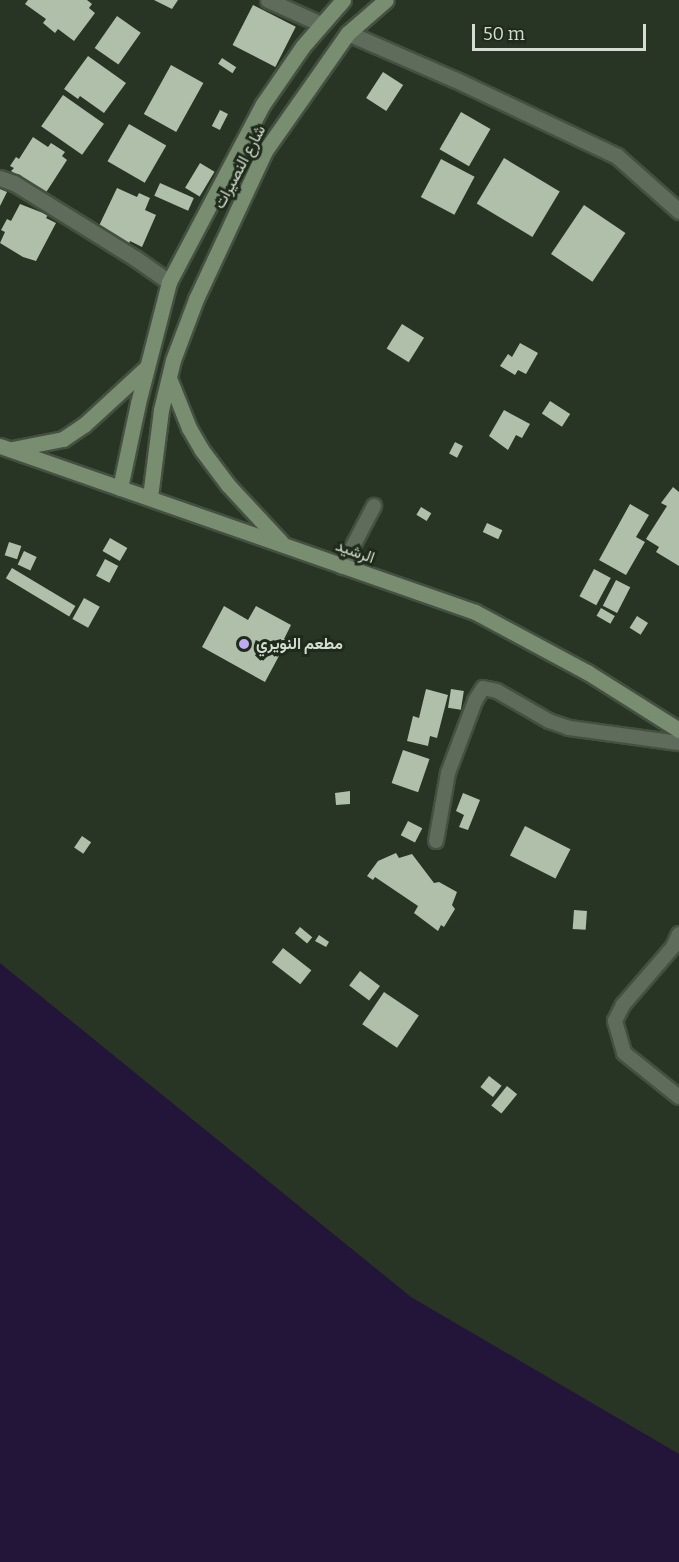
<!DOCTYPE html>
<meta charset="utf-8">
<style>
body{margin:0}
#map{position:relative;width:679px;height:1562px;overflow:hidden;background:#283524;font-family:Bitter,Vazirmatn,serif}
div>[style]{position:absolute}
.water>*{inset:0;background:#23153a}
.building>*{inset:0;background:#afbfaa;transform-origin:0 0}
.roads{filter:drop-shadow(2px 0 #445040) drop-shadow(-2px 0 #445040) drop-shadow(0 2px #445040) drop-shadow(0 -2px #445040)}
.service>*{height:14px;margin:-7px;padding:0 7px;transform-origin:7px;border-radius:7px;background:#5f6c5b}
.minor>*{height:15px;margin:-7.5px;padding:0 7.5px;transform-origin:7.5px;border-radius:7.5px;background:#5f6c5b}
.secondary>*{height:15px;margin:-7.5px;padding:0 7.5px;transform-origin:7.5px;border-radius:7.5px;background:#798d71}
.dots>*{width:16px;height:16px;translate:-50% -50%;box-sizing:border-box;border:3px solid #1f2b1a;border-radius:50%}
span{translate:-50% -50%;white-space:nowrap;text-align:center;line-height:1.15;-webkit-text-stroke:6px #1f2b1a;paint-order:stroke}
.street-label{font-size:16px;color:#d5ddd2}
.poi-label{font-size:16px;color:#d5ddd2;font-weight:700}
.left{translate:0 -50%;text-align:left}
.scale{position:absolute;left:472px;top:24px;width:174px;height:27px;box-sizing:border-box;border:3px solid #d5ddd2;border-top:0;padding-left:8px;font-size:18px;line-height:21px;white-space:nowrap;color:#d5ddd2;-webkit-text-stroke:4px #1f2b1a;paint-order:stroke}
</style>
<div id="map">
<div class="water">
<i style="clip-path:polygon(0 963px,411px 1297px,679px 1454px,679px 1562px,0 1562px)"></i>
</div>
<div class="building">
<i style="clip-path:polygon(28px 0,87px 0,92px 4px,89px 8px,95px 13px,74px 41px,58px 29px,55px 33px,43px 23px,46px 19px,25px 4px)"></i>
<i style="clip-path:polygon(154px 0,178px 0,172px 9px)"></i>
<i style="left:253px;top:5px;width:48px;height:45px;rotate:27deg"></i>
<i style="left:117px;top:16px;width:29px;height:39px;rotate:35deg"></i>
<i style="clip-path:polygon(88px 56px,126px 83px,104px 113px,80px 96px,78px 99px,64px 89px)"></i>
<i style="left:222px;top:58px;width:17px;height:7px;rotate:33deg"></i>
<i style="left:171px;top:65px;width:37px;height:56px;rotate:29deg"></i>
<i style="left:383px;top:72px;width:24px;height:31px;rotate:33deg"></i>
<i style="left:63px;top:95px;width:50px;height:38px;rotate:35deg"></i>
<i style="left:220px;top:110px;width:9px;height:18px;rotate:27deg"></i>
<i style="left:461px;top:112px;width:34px;height:43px;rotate:30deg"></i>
<i style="left:129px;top:124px;width:43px;height:43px;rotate:30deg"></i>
<i style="clip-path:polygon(33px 137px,48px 147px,51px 143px,65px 152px,62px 156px,67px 160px,45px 194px,11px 171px,14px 168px,10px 166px,16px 157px,19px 159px)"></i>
<i style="left:504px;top:158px;width:65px;height:53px;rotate:31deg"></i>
<i style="left:441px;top:159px;width:38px;height:43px;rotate:28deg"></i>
<i style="left:200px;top:163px;width:17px;height:29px;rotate:31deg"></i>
<i style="left:160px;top:183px;width:37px;height:14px;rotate:24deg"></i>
<i style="clip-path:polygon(117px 188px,137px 197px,139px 193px,150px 198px,145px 210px,156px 215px,142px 247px,130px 241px,129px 244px,97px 230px)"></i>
<i style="clip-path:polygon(0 189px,7px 192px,0 206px)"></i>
<i style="clip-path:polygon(20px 204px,48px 215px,46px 218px,56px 223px,36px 261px,23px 257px,0 243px,5px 232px,1px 230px,7px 219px,11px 221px)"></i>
<i style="left:584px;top:205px;width:50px;height:59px;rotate:34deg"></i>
<i style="left:402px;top:324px;width:26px;height:29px;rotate:32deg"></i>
<i style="clip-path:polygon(520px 343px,538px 353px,526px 374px,518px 370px,515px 375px,500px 366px,508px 354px,512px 357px)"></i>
<i style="left:550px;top:401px;width:24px;height:15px;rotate:33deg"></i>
<i style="clip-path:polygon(504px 410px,530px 424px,522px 438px,516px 435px,508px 450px,489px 436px)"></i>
<i style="left:455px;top:442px;width:9px;height:13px;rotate:27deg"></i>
<i style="clip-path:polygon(673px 487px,679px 492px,679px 566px,656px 552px,659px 547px,646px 539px,667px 506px,661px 503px)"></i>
<i style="clip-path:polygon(630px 504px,649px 515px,636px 537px,645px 542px,626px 575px,599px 560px)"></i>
<i style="left:421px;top:507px;width:12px;height:9px;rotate:31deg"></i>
<i style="left:487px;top:523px;width:17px;height:10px;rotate:25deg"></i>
<i style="left:110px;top:538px;width:20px;height:15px;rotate:30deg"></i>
<i style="left:9px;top:542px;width:13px;height:14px;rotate:18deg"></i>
<i style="left:24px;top:551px;width:14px;height:15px;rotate:25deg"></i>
<i style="left:105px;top:559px;width:15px;height:19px;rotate:28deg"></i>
<i style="left:12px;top:568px;width:74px;height:12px;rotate:31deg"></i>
<i style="left:594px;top:569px;width:19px;height:31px;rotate:28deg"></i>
<i style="left:616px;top:580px;width:16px;height:29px;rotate:27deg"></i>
<i style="left:84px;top:598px;width:18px;height:24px;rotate:29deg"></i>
<i style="clip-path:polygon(224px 606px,248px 620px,256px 606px,291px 625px,284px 639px,287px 641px,265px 682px,202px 647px)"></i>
<i style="left:601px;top:608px;width:16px;height:9px;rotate:30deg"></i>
<i style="left:637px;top:616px;width:13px;height:14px;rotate:32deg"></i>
<i style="clip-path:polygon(426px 689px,448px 695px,437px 738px,430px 736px,428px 746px,407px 741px,413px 716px,419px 718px)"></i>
<i style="left:451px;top:689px;width:13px;height:19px;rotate:9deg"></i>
<i style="left:403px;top:750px;width:28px;height:35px;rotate:19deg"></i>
<i style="clip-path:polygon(350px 791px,350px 804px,336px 805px,335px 793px)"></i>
<i style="clip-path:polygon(463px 793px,480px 800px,468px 830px,459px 827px,464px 815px,456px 811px)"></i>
<i style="left:408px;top:821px;width:16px;height:16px;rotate:27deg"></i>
<i style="left:525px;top:826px;width:51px;height:33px;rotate:27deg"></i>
<i style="left:82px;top:836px;width:11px;height:14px;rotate:34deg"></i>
<i style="clip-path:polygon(396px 853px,399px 858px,412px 854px,434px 883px,439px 882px,457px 892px,452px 905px,455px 909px,444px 927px,441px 925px,438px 931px,414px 913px,418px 906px,375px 877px,373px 880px,367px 876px,378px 861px)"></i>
<i style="left:574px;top:910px;width:13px;height:19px;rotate:4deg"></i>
<i style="left:300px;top:927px;width:16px;height:8px;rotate:40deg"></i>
<i style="clip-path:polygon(319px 935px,329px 942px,326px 947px,315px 941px)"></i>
<i style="left:283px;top:948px;width:36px;height:18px;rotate:38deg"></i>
<i style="left:360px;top:971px;width:25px;height:18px;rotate:37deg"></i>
<i style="left:384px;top:992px;width:42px;height:39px;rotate:34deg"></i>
<i style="left:489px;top:1076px;width:16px;height:14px;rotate:38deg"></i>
<i style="left:507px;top:1086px;width:13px;height:25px;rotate:39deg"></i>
</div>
<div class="roads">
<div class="service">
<i style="left:342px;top:567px;width:69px;rotate:-62.3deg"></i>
<i style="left:436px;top:841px;width:69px;rotate:-80deg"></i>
<i style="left:448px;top:773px;width:77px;rotate:-69.4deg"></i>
<i style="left:475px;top:701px;width:15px;rotate:-58deg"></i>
<i style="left:483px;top:688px;width:14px;rotate:12deg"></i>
<i style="left:497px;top:691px;width:60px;rotate:30deg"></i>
<i style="left:549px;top:721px;width:21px;rotate:19deg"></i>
<i style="left:569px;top:728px;width:111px;rotate:7.8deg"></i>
<i style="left:679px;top:934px;width:14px;rotate:115deg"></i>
<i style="left:673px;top:947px;width:77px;rotate:130.8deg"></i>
<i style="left:623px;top:1005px;width:18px;rotate:117deg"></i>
<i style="left:615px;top:1021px;width:33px;rotate:74deg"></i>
<i style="left:624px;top:1053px;width:70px;rotate:38.7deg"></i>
</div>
<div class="minor">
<i style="left:268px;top:0;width:58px;rotate:24.4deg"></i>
<i style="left:348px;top:33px;width:116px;rotate:23.5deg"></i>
<i style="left:454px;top:79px;width:180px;rotate:25.3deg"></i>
<i style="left:617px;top:156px;width:83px;rotate:41.6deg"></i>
<i style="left:0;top:178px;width:15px;rotate:20deg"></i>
<i style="left:14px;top:183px;width:142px;rotate:31.8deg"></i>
<i style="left:135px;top:258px;width:42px;rotate:35.2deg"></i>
</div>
<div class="secondary">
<i style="left:169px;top:378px;width:54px;rotate:68.2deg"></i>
<i style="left:189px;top:428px;width:24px;rotate:60deg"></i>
<i style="left:201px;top:449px;width:45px;rotate:53.1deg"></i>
<i style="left:228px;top:485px;width:78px;rotate:47.1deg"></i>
<i style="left:0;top:446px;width:503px;rotate:19.26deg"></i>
<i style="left:475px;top:612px;width:127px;rotate:28.2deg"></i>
<i style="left:587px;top:672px;width:109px;rotate:32.2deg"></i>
<i style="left:12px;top:449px;width:52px;rotate:-11.1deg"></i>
<i style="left:63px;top:439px;width:25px;rotate:-34deg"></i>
<i style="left:84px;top:425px;width:84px;rotate:-42.6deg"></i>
<i style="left:120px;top:488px;width:87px;rotate:-78deg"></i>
<i style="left:138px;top:403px;width:125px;rotate:-75.6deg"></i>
<i style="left:169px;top:282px;width:201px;rotate:-62.2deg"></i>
<i style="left:263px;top:104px;width:70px;rotate:-55.4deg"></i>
<i style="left:303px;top:46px;width:61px;rotate:-49deg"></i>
<i style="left:150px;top:497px;width:88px;rotate:-82.8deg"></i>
<i style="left:161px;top:410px;width:51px;rotate:-76.5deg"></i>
<i style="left:173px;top:360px;width:65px;rotate:-69.3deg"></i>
<i style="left:196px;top:299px;width:163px;rotate:-65deg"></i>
<i style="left:265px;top:151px;width:144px;rotate:-54.9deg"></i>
<i style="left:348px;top:33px;width:50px;rotate:-41deg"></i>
</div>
</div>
<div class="dots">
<i style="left:244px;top:644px;background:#bfa9f4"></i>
</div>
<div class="street-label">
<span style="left:240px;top:167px;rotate:-62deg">شارع النصيرات</span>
<span style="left:355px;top:552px;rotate:20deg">الرشيد</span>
</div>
<div class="poi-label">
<span class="left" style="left:256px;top:644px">مطعم النويري</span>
</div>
<div class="scale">50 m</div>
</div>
